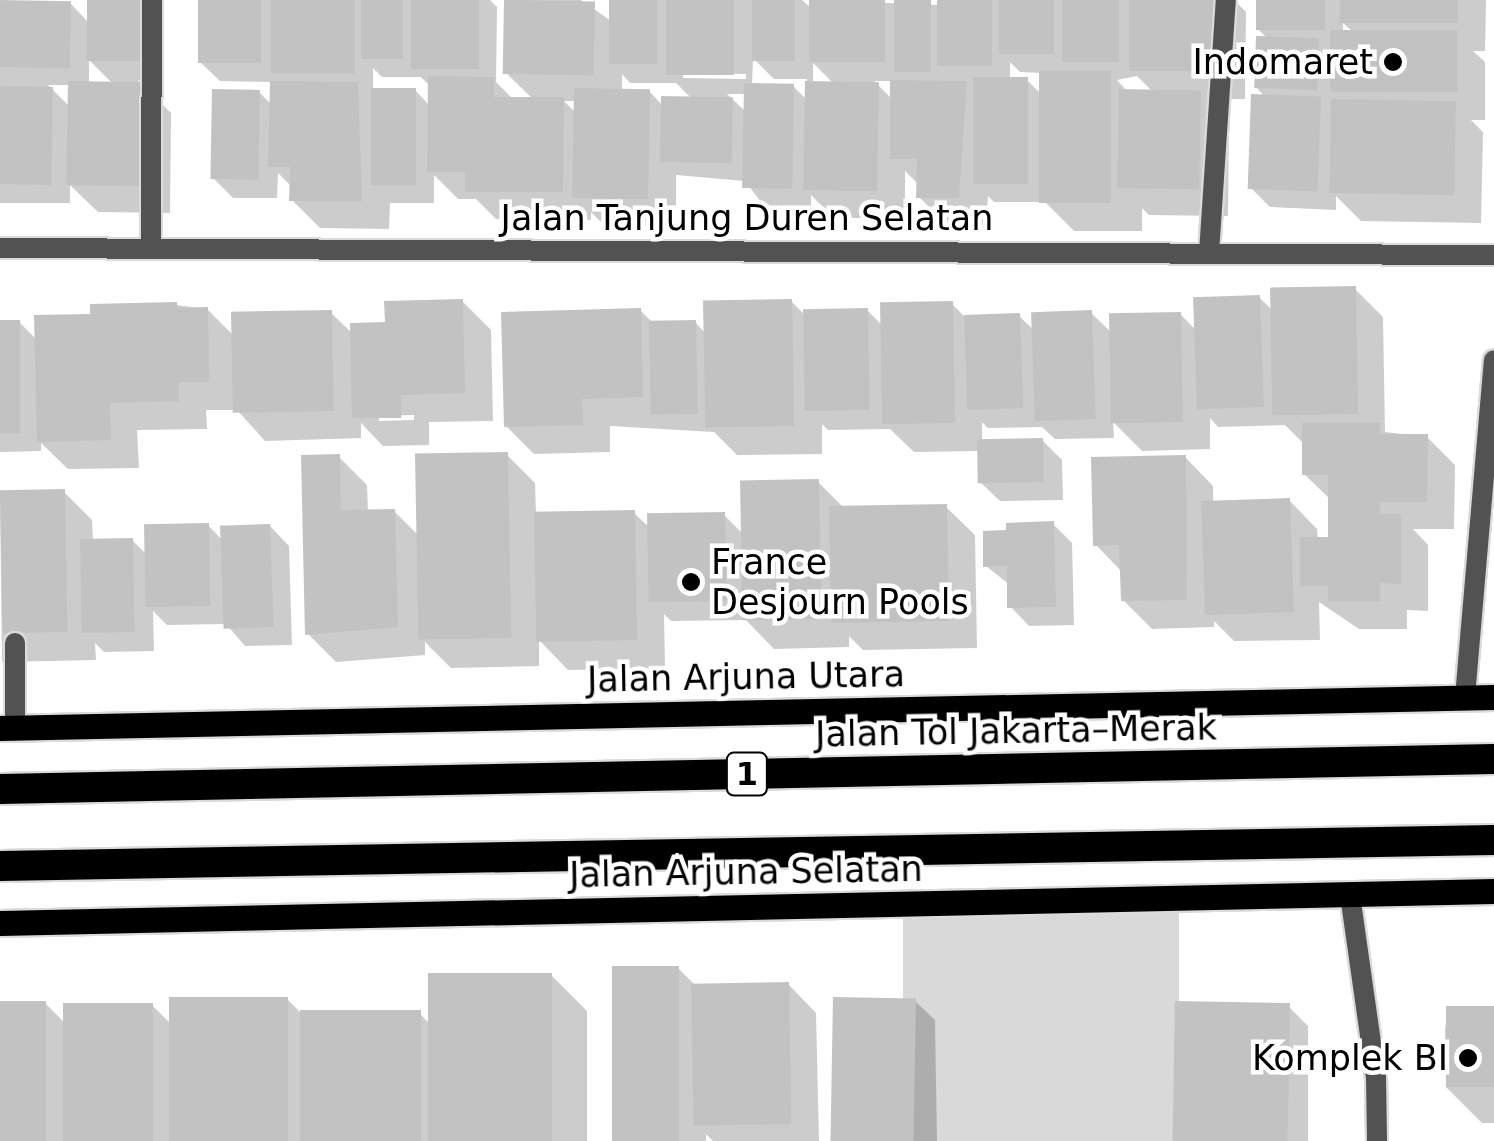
<!DOCTYPE html>
<meta charset="utf-8">
<style>
body{margin:0}
#map{position:relative;width:1494px;height:1141px;overflow:hidden;background:#fff;font-family:"DejaVu Sans",sans-serif}
div>[style]{position:absolute}
.green>*{inset:0;background:#d9d9d9;transform-origin:0 0}
.shadow>*{inset:0;background:#0003}
.building>*{inset:0;background:#c2c2c2;transform-origin:0 0}
.roads{filter:drop-shadow(2px 0 #dbdbdb) drop-shadow(-2px 0 #dbdbdb) drop-shadow(0 2px #dbdbdb) drop-shadow(0 -2px #dbdbdb)}
.service>*{height:20px;margin:-10px;padding:0 10px;transform-origin:10px;border-radius:10px;background:#525252}
.minor>*{height:20px;margin:-10px;padding:0 10px;transform-origin:10px;border-radius:10px;background:#525252}
.tertiary>*{height:20px;margin:-10px;padding:0 10px;transform-origin:10px;border-radius:10px;background:#525252}
.primary>*{height:25px;margin:-12.5px;padding:0 12.5px;transform-origin:12.5px;border-radius:12.5px;background:#000}
.motorway>*{height:30px;margin:-15px;padding:0 15px;transform-origin:15px;border-radius:15px;background:#000}
.dots>*{width:28px;height:28px;translate:-50% -50%;box-sizing:border-box;border:5px solid #fff;border-radius:50%}
span{translate:-50% -50%;white-space:nowrap;text-align:center;line-height:1.15;-webkit-text-stroke:9px #fff;paint-order:stroke}
.shield-label span{padding:2px 8px;background:#fff;border:2px solid;border-radius:8px;-webkit-text-stroke-width:0}
.shield-label{font-size:32px;color:#000;font-weight:700}
.poi-label{font-size:35px;color:#000}
.right{translate:-100% -50%;text-align:right}
.left{translate:0 -50%;text-align:left}
.street-label{font-size:35px;color:#000}
</style>
<div id="map">
<div class="green">
<i style="left:1179px;top:910px;width:231px;height:276px;rotate:90deg"></i>
</div>
<div class="shadow">
<i style="clip-path:polygon(evenodd,90px 0,160px 80px,138px 80px,171px 113px,170px 213px,98px 212px,70px 185px,70px 203px,0 203px,0 2px,70px 3px,89px 23px,90px 0,89px 60px,113px 84px,89px 84px,89px 60px,90px 0,48px 85px,70px 85px,70px 107px,48px 85px)"></i>
<i style="clip-path:polygon(evenodd,201px 0,490px 0,497px 7px,496px 82px,513px 99px,533px 99px,506px 73px,507px 0,581px 0,611px 21px,612px 0,802px 0,812px 9px,812px 0,939px 5px,939px 0,1234px 0,1246px 12px,1245px 99px,1207px 99px,1229px 121px,1228px 216px,1149px 215px,1142px 208px,1142px 231px,1074px 231px,1045px 202px,994px 202px,988px 196px,986px 225px,947px 225px,919px 197px,919px 185px,905px 171px,905px 218px,834px 218px,811px 195px,811px 207px,764px 206px,745px 181px,676px 175px,676px 226px,604px 225px,591px 212px,591px 220px,496px 219px,476px 199px,458px 199px,434px 175px,434px 203px,390px 203px,389px 229px,320px 228px,292px 200px,292px 187px,278px 173px,277px 198px,233px 198px,213px 178px,259px 92px,272px 105px,272px 82px,220px 81px,200px 62px,201px 0,753px 58px,774px 79px,807px 79px,807px 100px,793px 86px,752px 85px,753px 58px,201px 0,1010px 62px,1020px 72px,1042px 73px,1042px 95px,1027px 80px,1010px 80px,1010px 62px,201px 0,813px 63px,834px 84px,813px 83px,813px 63px,201px 0,373px 68px,382px 77px,421px 77px,431px 87px,430px 106px,415px 90px,373px 90px,373px 68px,201px 0,683px 73px,746px 74px,746px 79px,683px 78px,683px 73px,201px 0,622px 74px,630px 83px,676px 83px,692px 99px,663px 106px,649px 91px,622px 91px,622px 74px,201px 0,1137px 76px,1153px 92px,1128px 92px,1117px 80px,1137px 76px,201px 0,874px 81px,893px 81px,893px 100px,874px 81px,201px 0,727px 94px,746px 94px,746px 112px,727px 94px,201px 0,564px 101px,576px 101px,576px 113px,564px 101px)"></i>
<i style="clip-path:polygon(evenodd,1259px 0,1486px 0,1485px 51px,1473px 51px,1485px 62px,1485px 120px,1471px 120px,1483px 132px,1481px 223px,1361px 221px,1336px 196px,1336px 210px,1270px 207px,1251px 188px,1266px 98px,1256px 87px,1268px 39px,1258px 29px,1259px 0,1343px 23px,1354px 33px,1343px 33px,1343px 23px)"></i>
<i style="clip-path:polygon(1355px 289px,1383px 317px,1385px 432px,1427px 437px,1455px 465px,1454px 529px,1413px 529px,1428px 545px,1428px 611px,1407px 610px,1407px 629px,1359px 629px,1319px 602px,1320px 640px,1234px 641px,1214px 621px,1214px 627px,1152px 629px,1123px 600px,1122px 572px,1096px 545px,1185px 457px,1213px 486px,1213px 502px,1289px 500px,1317px 529px,1318px 540px,1331px 540px,1331px 500px,1304px 474px,1304px 444px,1285px 425px,1218px 427px,1210px 418px,1210px 449px,1142px 451px,1113px 422px,1114px 438px,1055px 439px,1042px 427px,988px 428px,982px 422px,982px 442px,1042px 440px,1062px 460px,1063px 500px,1000px 501px,980px 482px,980px 451px,914px 452px,890px 429px,828px 430px,822px 424px,822px 454px,737px 455px,714px 432px,610px 426px,610px 452px,534px 454px,506px 426px,640px 310px,653px 323px,695px 322px,706px 334px,791px 301px,806px 316px,867px 310px,883px 326px,952px 304px,965px 317px,1019px 316px,1034px 330px,1091px 313px,1112px 333px,1180px 314px,1197px 331px,1259px 297px,1273px 311px)"></i>
<i style="clip-path:polygon(evenodd,462px 301px,491px 330px,493px 421px,429px 422px,429px 445px,383px 446px,361px 423px,361px 438px,265px 441px,237px 410px,206px 410px,207px 429px,137px 430px,139px 468px,68px 469px,41px 443px,41px 451px,0 452px,0 323px,19px 322px,37px 340px,93px 316px,176px 305px,207px 309px,235px 337px,330px 312px,353px 334px,462px 301px,414px 415px,414px 420px,379px 421px,379px 416px,414px 415px)"></i>
<i style="clip-path:polygon(507px 455px,535px 483px,536px 515px,634px 513px,650px 528px,724px 515px,744px 535px,818px 482px,845px 509px,946px 507px,975px 535px,977px 648px,863px 650px,849px 636px,849px 647px,774px 649px,746px 620px,671px 621px,664px 614px,665px 668px,568px 670px,539px 640px,539px 666px,451px 668px,425px 642px,425px 655px,336px 662px,308px 634px,339px 457px,367px 485px,368px 512px,394px 511px,420px 537px)"></i>
<i style="clip-path:polygon(64px 492px,92px 520px,93px 541px,132px 540px,147px 555px,208px 525px,223px 541px,270px 526px,289px 546px,292px 645px,245px 646px,226px 624px,167px 625px,153px 611px,154px 651px,104px 652px,95px 643px,96px 660px,2px 662px,0 493px)"></i>
<i style="clip-path:polygon(1053px 524px,1072px 543px,1074px 625px,1029px 626px,1010px 606px,1010px 585px,986px 566px)"></i>
<i style="clip-path:polygon(678px 968px,696px 986px,788px 984px,816px 1013px,819px 1141px,713px 1141px,706px 1134px,706px 1141px,614px 1141px)"></i>
<i style="clip-path:polygon(551px 975px,587px 1011px,587px 1141px,0 1141px,0 1004px,45px 1003px,65px 1023px,152px 1005px,172px 1025px,287px 999px,300px 1012px,420px 1014px,431px 1025px)"></i>
<i style="clip-path:polygon(915px 1001px,935px 1020px,937px 1141px,836px 1141px)"></i>
<i style="clip-path:polygon(1289px 1007px,1308px 1026px,1308px 1141px,1175px 1141px)"></i>
<i style="clip-path:polygon(1494px 1009px,1494px 1123px,1482px 1123px,1446px 1087px,1445px 1029px,1448px 1011px)"></i>
</div>
<div class="building">
<i style="left:0;top:0;width:71px;height:67px;rotate:1deg"></i>
<i style="left:87px;top:0;width:55px;height:61px"></i>
<i style="left:198px;top:0;width:63px;height:63px"></i>
<i style="left:271px;top:0;width:84px;height:73px"></i>
<i style="left:361px;top:0;width:42px;height:59px"></i>
<i style="left:411px;top:0;width:68px;height:69px"></i>
<i style="left:504px;top:0;width:91px;height:74px;rotate:1deg"></i>
<i style="left:609px;top:0;width:48px;height:64px"></i>
<i style="left:666px;top:0;width:68px;height:75px"></i>
<i style="left:752px;top:0;width:43px;height:61px"></i>
<i style="left:809px;top:0;width:76px;height:62px"></i>
<i style="left:894px;top:0;width:37px;height:72px"></i>
<i style="left:937px;top:0;width:55px;height:66px"></i>
<i style="left:999px;top:0;width:55px;height:54px"></i>
<i style="left:1062px;top:0;width:57px;height:62px"></i>
<i style="left:1129px;top:0;width:89px;height:71px"></i>
<i style="left:1256px;top:0;width:69px;height:30px"></i>
<i style="left:1340px;top:0;width:118px;height:23px"></i>
<i style="left:1330px;top:30px;width:127px;height:62px"></i>
<i style="left:1256px;top:36px;width:63px;height:52px;rotate:2deg"></i>
<i style="left:1039px;top:71px;width:72px;height:132px"></i>
<i style="clip-path:polygon(428px 76px,494px 77px,494px 97px,564px 97px,563px 192px,465px 192px,465px 172px,427px 172px)"></i>
<i style="left:973px;top:77px;width:55px;height:107px"></i>
<i style="clip-path:polygon(890px 80px,967px 81px,959px 198px,916px 198px,917px 159px,890px 159px)"></i>
<i style="left:68px;top:81px;width:76px;height:104px;rotate:1deg"></i>
<i style="clip-path:polygon(270px 81px,358px 82px,362px 201px,289px 201px,290px 167px,268px 167px)"></i>
<i style="left:805px;top:81px;width:74px;height:109px;rotate:1deg"></i>
<i style="left:744px;top:83px;width:50px;height:105px;rotate:1deg"></i>
<i style="left:0;top:86px;width:53px;height:98px;rotate:1deg"></i>
<i style="left:371px;top:88px;width:45px;height:97px"></i>
<i style="left:574px;top:88px;width:76px;height:110px;rotate:1deg"></i>
<i style="left:212px;top:89px;width:48px;height:90px;rotate:1deg"></i>
<i style="left:1119px;top:89px;width:82px;height:99px;rotate:1deg"></i>
<i style="left:1251px;top:94px;width:70px;height:95px;rotate:2deg"></i>
<i style="left:661px;top:96px;width:72px;height:66px;rotate:1deg"></i>
<i style="left:1331px;top:99px;width:125px;height:94px;rotate:1deg"></i>
<i style="left:1356px;top:286px;width:128px;height:86px;rotate:89deg"></i>
<i style="left:1260px;top:295px;width:112px;height:67px;rotate:88deg"></i>
<i style="clip-path:polygon(463px 299px,465px 393px,401px 395px,401px 418px,352px 418px,350px 323px,385px 322px,384px 301px)"></i>
<i style="left:792px;top:299px;width:127px;height:89px;rotate:89deg"></i>
<i style="left:953px;top:301px;width:122px;height:73px;rotate:89deg"></i>
<i style="clip-path:polygon(177px 302px,177px 308px,208px 307px,209px 382px,179px 382px,179px 401px,110px 403px,111px 440px,37px 442px,34px 315px,90px 314px,90px 304px)"></i>
<i style="clip-path:polygon(641px 308px,643px 397px,582px 399px,583px 425px,504px 427px,501px 312px)"></i>
<i style="left:868px;top:308px;width:102px;height:65px;rotate:89deg"></i>
<i style="left:332px;top:310px;width:101px;height:101px;rotate:89deg"></i>
<i style="left:1092px;top:310px;width:109px;height:61px;rotate:88deg"></i>
<i style="left:1181px;top:312px;width:110px;height:72px;rotate:89deg"></i>
<i style="left:1020px;top:313px;width:95px;height:56px;rotate:88deg"></i>
<i style="left:0;top:320px;width:20px;height:113px"></i>
<i style="left:696px;top:320px;width:94px;height:47px;rotate:89deg"></i>
<i style="clip-path:polygon(1302px 423px,1380px 423px,1380px 434px,1428px 434px,1427px 502px,1380px 502px,1380px 514px,1401px 514px,1401px 584px,1380px 583px,1380px 601px,1328px 601px,1328px 586px,1300px 586px,1300px 537px,1328px 537px,1328px 475px,1302px 475px)"></i>
<i style="left:1043px;top:438px;width:44px;height:66px;rotate:89deg"></i>
<i style="left:508px;top:452px;width:186px;height:93px;rotate:89deg"></i>
<i style="clip-path:polygon(340px 454px,341px 510px,395px 509px,398px 627px,305px 635px,301px 455px)"></i>
<i style="clip-path:polygon(1186px 455px,1187px 600px,1121px 601px,1119px 545px,1093px 546px,1091px 457px)"></i>
<i style="left:819px;top:479px;width:140px;height:79px;rotate:89deg"></i>
<i style="left:65px;top:489px;width:143px;height:65px;rotate:89deg"></i>
<i style="left:1290px;top:498px;width:114px;height:89px;rotate:88deg"></i>
<i style="left:947px;top:504px;width:117px;height:118px;rotate:89deg"></i>
<i style="left:635px;top:510px;width:130px;height:101px;rotate:89deg"></i>
<i style="left:725px;top:512px;width:89px;height:78px;rotate:89deg"></i>
<i style="clip-path:polygon(1054px 521px,1056px 607px,1007px 608px,1007px 566px,983px 567px,983px 531px,1006px 530px,1006px 523px)"></i>
<i style="left:209px;top:523px;width:83px;height:65px;rotate:89deg"></i>
<i style="left:270px;top:524px;width:103px;height:50px;rotate:88deg"></i>
<i style="left:133px;top:538px;width:94px;height:53px;rotate:89deg"></i>
<i style="left:612px;top:966px;width:67px;height:175px"></i>
<i style="left:428px;top:973px;width:124px;height:168px"></i>
<i style="left:789px;top:982px;width:142px;height:98px;rotate:89deg"></i>
<i style="left:169px;top:997px;width:119px;height:144px"></i>
<i style="left:833px;top:997px;width:83px;height:144px;rotate:1deg"></i>
<i style="left:0;top:1001px;width:46px;height:140px"></i>
<i style="left:1175px;top:1001px;width:115px;height:140px;rotate:1deg"></i>
<i style="left:63px;top:1003px;width:90px;height:138px"></i>
<i style="left:1494px;top:1006px;width:81px;height:48px;rotate:90deg"></i>
<i style="left:300px;top:1010px;width:121px;height:131px"></i>
</div>
<div class="roads">
<div class="service">
<i style="left:15px;top:643px;width:84px;rotate:90deg"></i>
</div>
<div class="minor">
<i style="left:0;top:248px;width:1494px;rotate:0.27deg"></i>
<i style="left:151px;top:248px;width:248px;rotate:-89.8deg"></i>
<i style="left:1209px;top:253px;width:254px;rotate:-86.2deg"></i>
<i style="left:1465px;top:697px;width:338px;rotate:-85.1deg"></i>
</div>
<div class="tertiary">
<i style="left:1350px;top:895px;width:184px;rotate:81.9deg"></i>
<i style="left:1376px;top:1077px;width:64px;rotate:89.1deg"></i>
</div>
<div class="primary">
<i style="left:0;top:728px;width:1494px;rotate:-1.19deg"></i>
<i style="left:0;top:923px;width:1494px;rotate:-1.23deg"></i>
</div>
<div class="motorway">
<i style="left:0;top:789px;width:1494px;rotate:-1.15deg"></i>
<i style="left:0;top:866px;width:1494px;rotate:-1deg"></i>
</div>
</div>
<div class="dots">
<i style="left:1393px;top:62px;background:#000"></i>
<i style="left:691px;top:582px;background:#000"></i>
<i style="left:1468px;top:1058px;background:#000"></i>
</div>
<div class="shield-label">
<span style="left:747px;top:774px">1</span>
</div>
<div class="poi-label">
<span class="right" style="left:1373px;top:62px">Indomaret</span>
<span class="left" style="left:711px;top:582px">France<br>Desjourn Pools</span>
<span class="right" style="left:1448px;top:1058px">Komplek BI</span>
</div>
<div class="street-label">
<span style="left:747px;top:218px">Jalan Tanjung Duren Selatan</span>
<span style="left:746px;top:677px;rotate:-1deg">Jalan Arjuna Utara</span>
<span style="left:1016px;top:731px;rotate:-1deg">Jalan Tol Jakarta–Merak</span>
<span style="left:746px;top:872px;rotate:-1deg">Jalan Arjuna Selatan</span>
</div>
</div>
